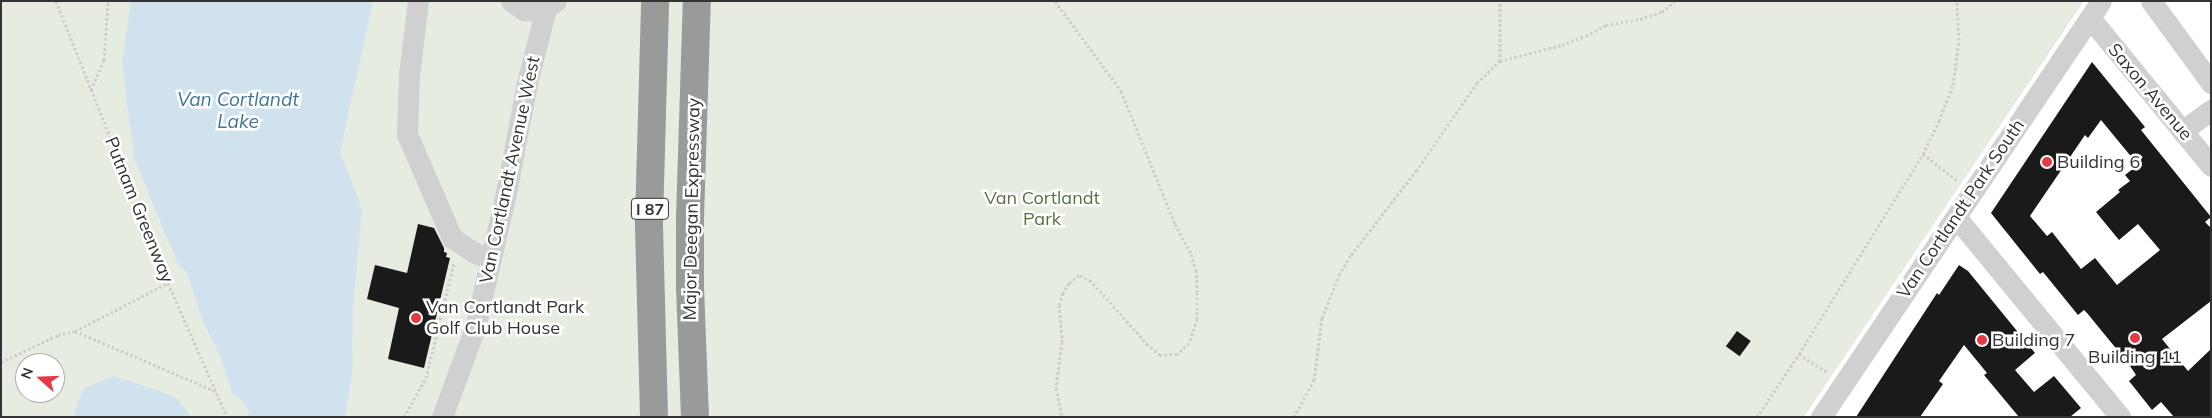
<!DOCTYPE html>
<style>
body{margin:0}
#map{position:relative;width:2212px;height:418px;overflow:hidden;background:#fff;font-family:Mulish,sans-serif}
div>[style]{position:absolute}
.green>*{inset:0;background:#e6ecdf}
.water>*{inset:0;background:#cfe2ee}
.building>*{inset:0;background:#1a1a1a;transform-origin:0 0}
.path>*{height:3px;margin-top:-1.5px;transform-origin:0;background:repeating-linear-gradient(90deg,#cdcdcd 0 2.5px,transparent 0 5px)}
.minor>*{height:21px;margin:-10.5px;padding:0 10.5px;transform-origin:10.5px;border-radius:10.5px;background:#d0d0d0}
.highway>*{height:28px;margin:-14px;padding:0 14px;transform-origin:14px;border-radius:14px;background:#9a9a9a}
.dots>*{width:14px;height:14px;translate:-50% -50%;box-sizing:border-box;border:2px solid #fff;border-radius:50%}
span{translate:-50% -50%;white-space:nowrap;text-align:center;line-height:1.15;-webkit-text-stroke:5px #fff;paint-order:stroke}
.shield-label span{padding:1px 4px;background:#fff;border:1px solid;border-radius:4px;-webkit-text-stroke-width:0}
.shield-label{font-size:16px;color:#333;font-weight:700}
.street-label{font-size:18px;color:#333}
.poi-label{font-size:18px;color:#333}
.left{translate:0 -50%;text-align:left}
.park-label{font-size:18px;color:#56703f}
.water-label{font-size:19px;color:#3f7597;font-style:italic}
.frame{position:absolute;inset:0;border:2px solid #333;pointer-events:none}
.north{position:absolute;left:15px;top:353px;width:50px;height:50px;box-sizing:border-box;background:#fff;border:1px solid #adadad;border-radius:50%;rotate:290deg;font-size:14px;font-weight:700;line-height:20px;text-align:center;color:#333}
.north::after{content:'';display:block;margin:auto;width:18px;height:22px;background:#e63946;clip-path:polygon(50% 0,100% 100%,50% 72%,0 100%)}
</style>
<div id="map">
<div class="green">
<i style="clip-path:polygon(evenodd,1px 1px,2084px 1px,1804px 417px,1px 417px,1px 1px,25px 363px,55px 363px,55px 393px,25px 393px,25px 363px)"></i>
</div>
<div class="water">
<i style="clip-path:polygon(131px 1px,373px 1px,340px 152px,362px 209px,353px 307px,352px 375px,345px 417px,248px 417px,249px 412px,243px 401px,233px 395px,221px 358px,202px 319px,187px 273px,178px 264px,134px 158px,122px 63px)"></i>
<i style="clip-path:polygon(114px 376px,176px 397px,191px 417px,73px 417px,83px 389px)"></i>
</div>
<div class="building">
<i style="clip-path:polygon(evenodd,2092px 62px,2145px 127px,2141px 130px,2211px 217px,2205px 222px,2211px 228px,2211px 301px,2162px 339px,2188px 371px,2211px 349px,2211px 417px,2174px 417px,2161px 402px,2152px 410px,2129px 381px,2136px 375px,2128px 363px,2087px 313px,2084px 310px,2078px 315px,2043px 272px,2040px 274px,1991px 213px,2092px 62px,2101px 120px,2138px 165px,2125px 175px,2130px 181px,2118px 190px,2120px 192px,2096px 212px,2119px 240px,2138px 224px,2160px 250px,2117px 285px,2095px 258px,2081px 269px,2052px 232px,2047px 236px,2030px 216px,2085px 135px,2088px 138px,2101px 120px)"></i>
<i style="clip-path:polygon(418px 224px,434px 228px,444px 248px,444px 252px,447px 253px,446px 257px,450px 258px,424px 368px,388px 359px,399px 308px,367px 299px,375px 265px,407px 273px)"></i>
<i style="clip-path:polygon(1959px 265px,1968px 271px,2035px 353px,2015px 370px,2034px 392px,2054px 376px,2081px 408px,2070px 417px,2019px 417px,1984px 375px,1987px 373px,1964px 345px,1939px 381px,1943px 384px,1920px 417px,1856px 417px,1937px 293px,1939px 295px)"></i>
<i style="left:1737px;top:331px;width:17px;height:19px;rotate:36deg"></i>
</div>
<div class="path">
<i style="left:56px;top:1px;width:303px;rotate:68.3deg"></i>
<i style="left:168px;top:283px;width:146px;rotate:66.2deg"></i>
<i style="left:1055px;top:1px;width:112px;rotate:53.7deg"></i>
<i style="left:1121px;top:91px;width:144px;rotate:67.9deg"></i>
<i style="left:1175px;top:224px;width:34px;rotate:62deg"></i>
<i style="left:1191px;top:254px;width:17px;rotate:73deg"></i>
<i style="left:1196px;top:270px;width:22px;rotate:87deg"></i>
<i style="left:1197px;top:292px;width:27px;rotate:90deg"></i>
<i style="left:1197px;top:319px;width:25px;rotate:108deg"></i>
<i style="left:1189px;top:343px;width:16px;rotate:137deg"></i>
<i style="left:1177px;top:354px;width:17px;rotate:177deg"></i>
<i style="left:1160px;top:355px;width:16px;rotate:-140deg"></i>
<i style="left:1148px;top:345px;width:86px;rotate:-131.7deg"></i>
<i style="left:1091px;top:281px;width:13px;rotate:-153deg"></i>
<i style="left:1079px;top:275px;width:13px;rotate:141deg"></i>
<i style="left:1069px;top:283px;width:12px;rotate:121deg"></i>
<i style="left:1063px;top:293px;width:13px;rotate:108deg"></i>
<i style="left:1059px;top:305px;width:37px;rotate:85deg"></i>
<i style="left:1062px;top:342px;width:46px;rotate:97.4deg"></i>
<i style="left:1056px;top:388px;width:30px;rotate:78deg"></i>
<i style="left:1500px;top:61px;width:60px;rotate:-90deg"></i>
<i style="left:91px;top:90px;width:33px;rotate:-67deg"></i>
<i style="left:104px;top:60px;width:59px;rotate:-86.1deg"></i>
<i style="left:1923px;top:154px;width:44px;rotate:37.6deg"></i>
<i style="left:75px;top:331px;width:105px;rotate:-27.3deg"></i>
<i style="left:1799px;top:354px;width:35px;rotate:33deg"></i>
<i style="left:1px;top:362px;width:63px;rotate:-25.3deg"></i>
<i style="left:58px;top:335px;width:17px;rotate:-13deg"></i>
<i style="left:75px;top:331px;width:153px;rotate:23.1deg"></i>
<i style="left:1px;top:415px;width:2px;rotate:63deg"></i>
<i style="left:404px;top:417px;width:45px;rotate:-60.6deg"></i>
<i style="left:426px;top:378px;width:118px;rotate:-76.3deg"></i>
<i style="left:1294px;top:417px;width:42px;rotate:-61.6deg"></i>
<i style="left:1314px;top:380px;width:63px;rotate:-82.6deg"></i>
<i style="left:1322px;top:318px;width:46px;rotate:-68.4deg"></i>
<i style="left:1339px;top:275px;width:23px;rotate:-59deg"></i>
<i style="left:1351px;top:255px;width:106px;rotate:-52.3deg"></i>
<i style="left:1416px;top:171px;width:107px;rotate:-55.3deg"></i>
<i style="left:1477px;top:83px;width:32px;rotate:-44deg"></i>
<i style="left:1500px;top:61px;width:64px;rotate:-14.5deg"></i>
<i style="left:1562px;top:45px;width:26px;rotate:-21deg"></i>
<i style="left:1586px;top:36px;width:23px;rotate:-29deg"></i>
<i style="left:1606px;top:25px;width:35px;rotate:-10deg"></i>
<i style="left:1640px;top:19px;width:23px;rotate:-18deg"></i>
<i style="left:1662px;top:12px;width:17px;rotate:-40deg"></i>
<i style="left:1757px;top:417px;width:76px;rotate:-56.3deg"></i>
<i style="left:1799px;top:354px;width:235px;rotate:-58.2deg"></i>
<i style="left:1923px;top:154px;width:37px;rotate:-64deg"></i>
<i style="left:1939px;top:121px;width:39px;rotate:-69deg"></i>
<i style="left:1953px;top:85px;width:45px;rotate:-82.4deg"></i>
<i style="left:1959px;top:40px;width:39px;rotate:-93deg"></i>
</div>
<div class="minor">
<i style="left:418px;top:1px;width:74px;rotate:97deg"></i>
<i style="left:409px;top:74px;width:60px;rotate:91.9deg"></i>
<i style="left:407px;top:134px;width:113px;rotate:66.6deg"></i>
<i style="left:452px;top:238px;width:27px;rotate:33deg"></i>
<i style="left:475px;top:253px;width:17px;rotate:21deg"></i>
<i style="left:511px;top:1px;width:16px;rotate:35deg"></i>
<i style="left:524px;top:10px;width:12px;rotate:5deg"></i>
<i style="left:536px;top:11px;width:10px;rotate:-17deg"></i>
<i style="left:546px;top:8px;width:12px;rotate:-35deg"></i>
<i style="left:2151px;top:1px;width:102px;rotate:53.8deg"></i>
<i style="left:2090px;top:18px;width:191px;rotate:50.7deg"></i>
<i style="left:2182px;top:131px;width:36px;rotate:-36deg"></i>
<i style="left:1956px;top:217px;width:259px;rotate:50.6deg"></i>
<i style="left:442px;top:417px;width:95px;rotate:-69.7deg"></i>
<i style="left:475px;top:328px;width:144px;rotate:-77.1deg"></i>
<i style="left:507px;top:188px;width:107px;rotate:-79.2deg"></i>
<i style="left:527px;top:83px;width:77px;rotate:-75.8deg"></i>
<i style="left:1821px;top:417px;width:501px;rotate:-56.06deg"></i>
</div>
<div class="highway">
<i style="left:654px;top:417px;width:196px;rotate:-91.5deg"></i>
<i style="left:649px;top:221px;width:220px;rotate:-88.4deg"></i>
<i style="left:695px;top:417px;width:129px;rotate:-92.2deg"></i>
<i style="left:690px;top:288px;width:70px;rotate:-90deg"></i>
<i style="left:690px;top:218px;width:217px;rotate:-88.2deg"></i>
</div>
<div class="dots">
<i style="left:2047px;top:162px;background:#e63946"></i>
<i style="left:416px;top:318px;background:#e63946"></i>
<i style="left:2135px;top:338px;background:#e63946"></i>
<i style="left:1982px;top:340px;background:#e63946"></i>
</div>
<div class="shield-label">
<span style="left:650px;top:209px">I 87</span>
</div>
<div class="street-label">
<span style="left:2150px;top:92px;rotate:50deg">Saxon Avenue</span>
<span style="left:510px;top:170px;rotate:-78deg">Van Cortlandt Avenue West</span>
<span style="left:692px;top:209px;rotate:-89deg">Major Deegan Expressway</span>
<span style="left:1961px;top:209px;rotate:-56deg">Van Cortlandt Park South</span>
<span style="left:139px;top:210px;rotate:68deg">Putnam Greenway</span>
</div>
<div class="poi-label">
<span class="left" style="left:2057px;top:162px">Building 6</span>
<span class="left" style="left:426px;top:318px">Van Cortlandt Park<br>Golf Club House</span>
<span class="left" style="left:1992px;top:340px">Building 7</span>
<span style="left:2135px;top:357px">Building 11</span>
</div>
<div class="park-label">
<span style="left:1042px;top:209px">Van Cortlandt<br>Park</span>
</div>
<div class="water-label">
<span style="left:238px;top:111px">Van Cortlandt<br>Lake</span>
</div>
<div class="frame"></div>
<div class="north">N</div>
</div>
